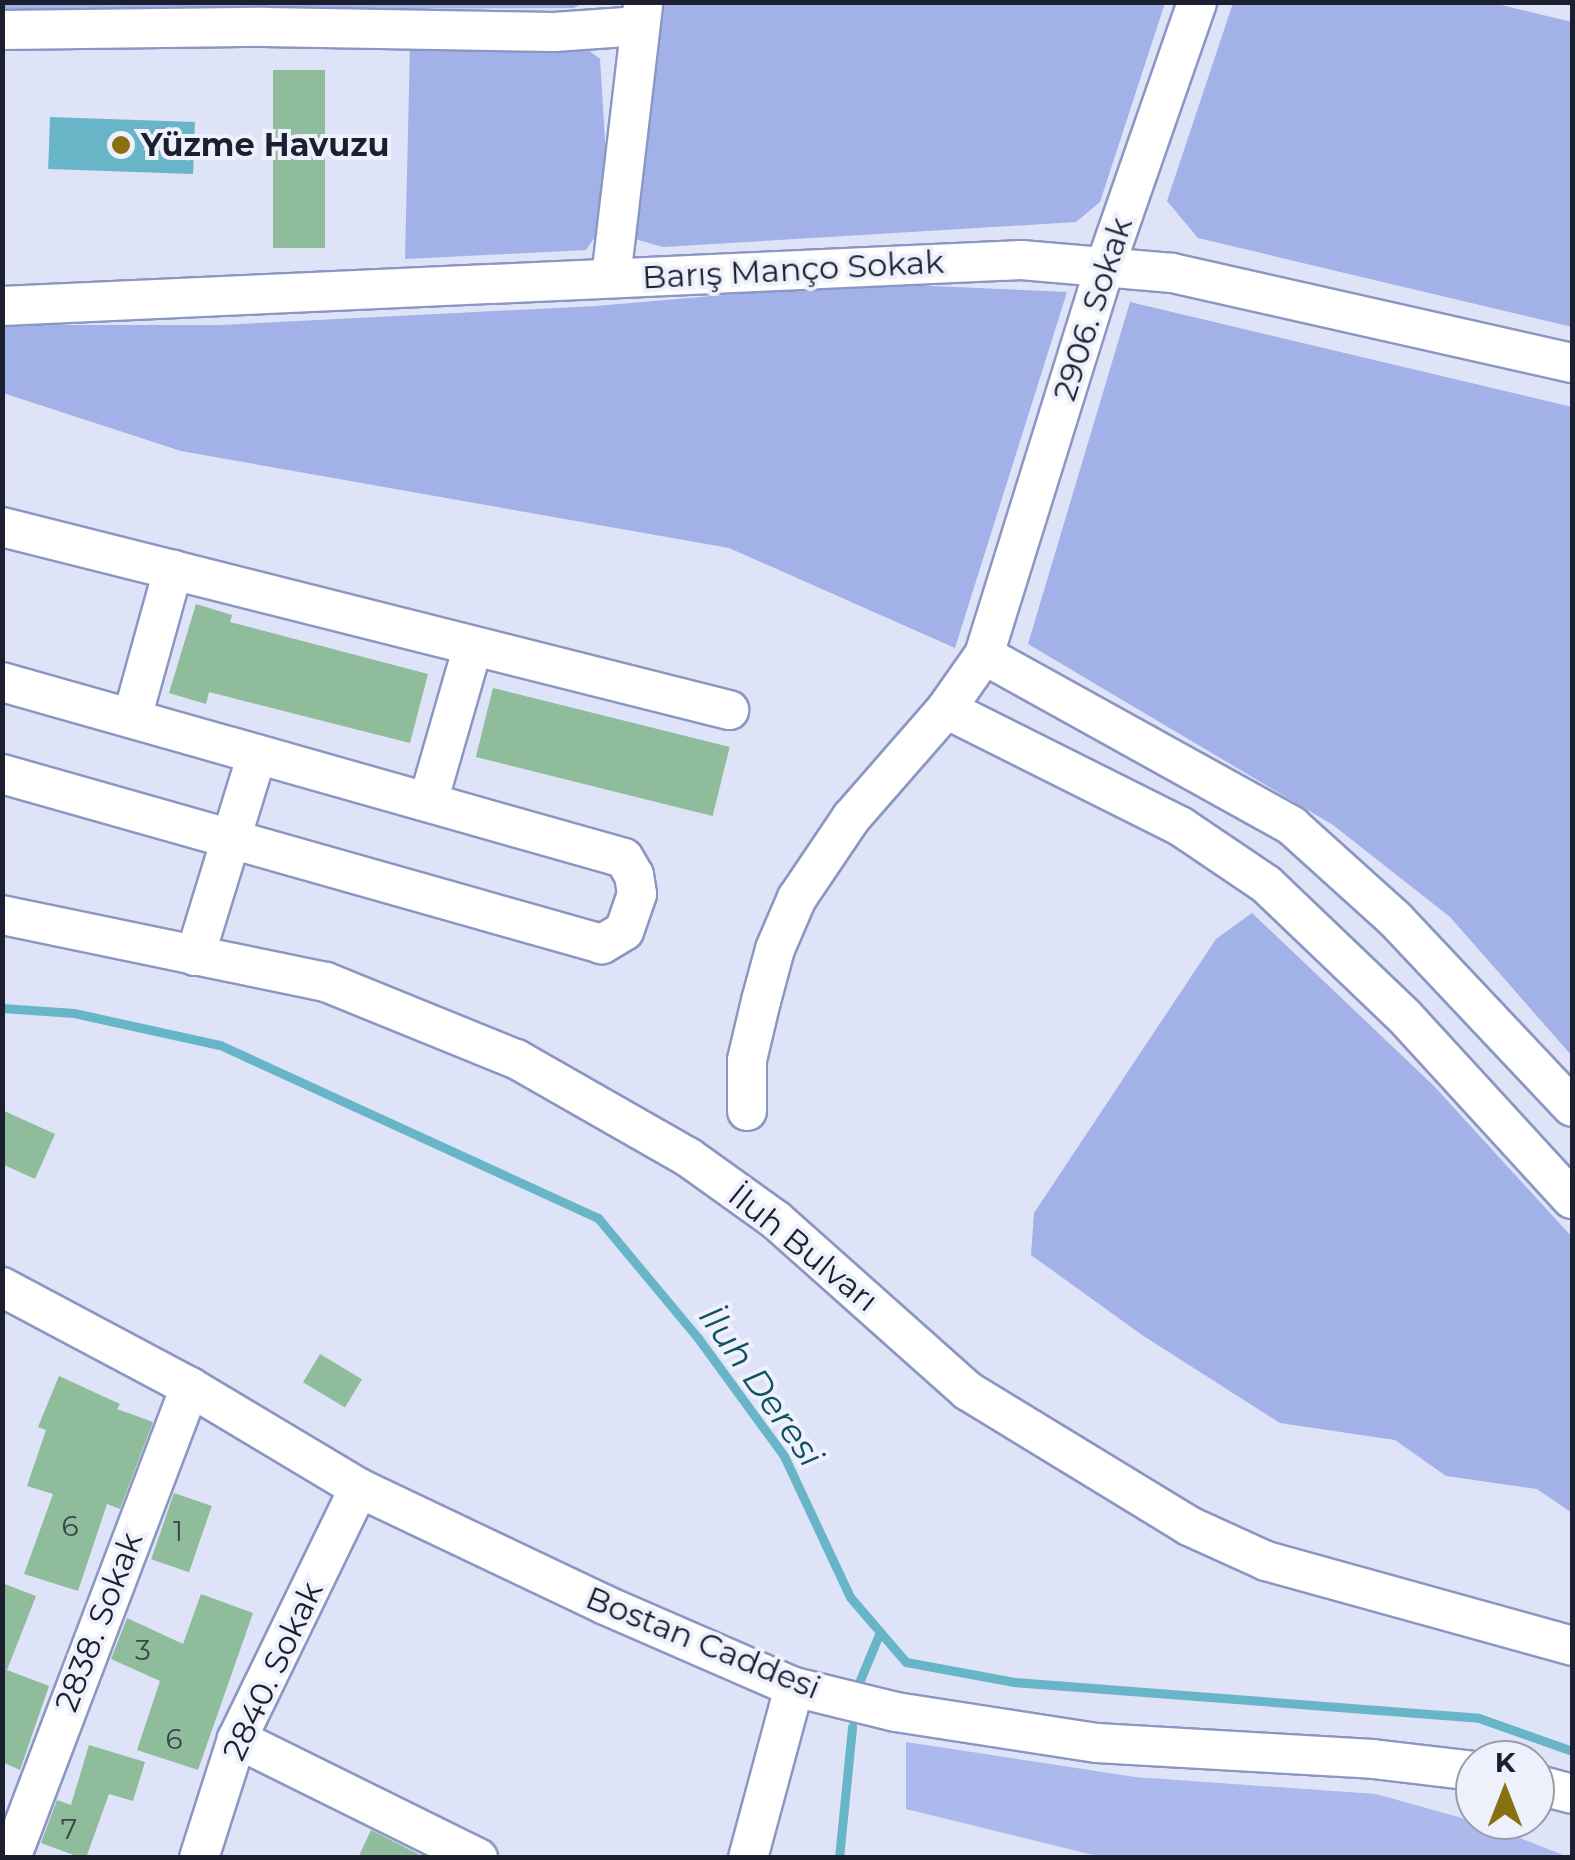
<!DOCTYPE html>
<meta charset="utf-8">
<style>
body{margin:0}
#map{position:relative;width:1575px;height:1860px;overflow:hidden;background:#dee3f7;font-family:Montserrat,sans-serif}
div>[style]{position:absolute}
.green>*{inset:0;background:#abb9ec}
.forest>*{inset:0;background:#a2b1e8}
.water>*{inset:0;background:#67b5c6;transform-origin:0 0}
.stream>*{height:9px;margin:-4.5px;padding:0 4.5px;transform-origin:4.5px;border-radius:4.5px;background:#67b5c6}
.building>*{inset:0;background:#8fbc9b;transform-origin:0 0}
.roads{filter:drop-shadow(2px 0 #8b97c3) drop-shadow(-2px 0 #8b97c3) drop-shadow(0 2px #8b97c3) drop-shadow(0 -2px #8b97c3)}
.minor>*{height:38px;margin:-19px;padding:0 19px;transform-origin:19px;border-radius:19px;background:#fff}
.dots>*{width:28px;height:28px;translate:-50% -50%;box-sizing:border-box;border:5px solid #eef1fb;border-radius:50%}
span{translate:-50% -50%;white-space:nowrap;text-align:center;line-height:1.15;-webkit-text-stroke:8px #eef1fb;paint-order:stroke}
.number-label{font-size:28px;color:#38464b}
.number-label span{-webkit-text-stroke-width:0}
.poi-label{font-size:32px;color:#1b1f30;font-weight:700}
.left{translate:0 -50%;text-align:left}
.street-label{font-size:32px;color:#1b1f30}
.water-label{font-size:35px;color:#0f5360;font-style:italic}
.frame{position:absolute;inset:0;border:5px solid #1b1f30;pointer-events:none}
.north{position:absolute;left:1455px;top:1740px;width:100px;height:100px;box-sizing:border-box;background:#eef1fb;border:2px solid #9a9daa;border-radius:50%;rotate:0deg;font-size:28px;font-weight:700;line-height:40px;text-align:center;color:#1b1f30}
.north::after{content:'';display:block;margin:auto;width:35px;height:45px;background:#897113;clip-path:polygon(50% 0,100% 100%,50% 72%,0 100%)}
</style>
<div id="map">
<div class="green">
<i style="clip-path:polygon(906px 1742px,1135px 1777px,1376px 1794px,1487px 1825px,1568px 1857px,1101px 1857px,906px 1809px)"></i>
</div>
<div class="forest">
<i style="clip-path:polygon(3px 2px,583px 3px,574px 8px,82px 10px,3px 9px)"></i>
<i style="clip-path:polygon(659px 3px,1165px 3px,1100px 202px,1076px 222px,663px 247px,635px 239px)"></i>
<i style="clip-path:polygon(1493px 3px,1572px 22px,1572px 327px,1198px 238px,1167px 201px,1233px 3px)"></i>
<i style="clip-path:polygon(410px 45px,584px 47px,600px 59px,608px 188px,602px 227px,586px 250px,405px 259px)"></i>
<i style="clip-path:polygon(862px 283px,1067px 292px,955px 648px,729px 548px,181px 451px,3px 393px,3px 325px,221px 325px,596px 306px)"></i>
<i style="clip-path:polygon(1130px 302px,1572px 407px,1572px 1056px,1450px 917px,1333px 825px,1028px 644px)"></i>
<i style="clip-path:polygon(1252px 913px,1434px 1086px,1572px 1237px,1572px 1513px,1537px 1489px,1446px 1476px,1395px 1440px,1280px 1423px,1142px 1335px,1031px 1255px,1034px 1213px,1216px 939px)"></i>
</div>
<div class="water">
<i style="left:50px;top:117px;width:145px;height:52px;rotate:2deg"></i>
</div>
<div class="stream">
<i style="left:2px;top:1008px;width:72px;rotate:4deg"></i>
<i style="left:74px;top:1013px;width:149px;rotate:12.4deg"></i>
<i style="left:220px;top:1045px;width:416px;rotate:24.6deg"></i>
<i style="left:598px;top:1218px;width:156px;rotate:50.2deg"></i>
<i style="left:698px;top:1338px;width:146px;rotate:53.9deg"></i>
<i style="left:784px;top:1456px;width:156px;rotate:64.9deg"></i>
<i style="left:850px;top:1597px;width:86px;rotate:49.3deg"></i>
<i style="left:906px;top:1662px;width:110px;rotate:10.5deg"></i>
<i style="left:1014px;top:1682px;width:466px;rotate:4.4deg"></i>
<i style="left:1479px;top:1718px;width:99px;rotate:19.5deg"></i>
<i style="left:860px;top:1680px;width:52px;rotate:-67.4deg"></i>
<i style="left:839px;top:1858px;width:132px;rotate:-84.3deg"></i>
</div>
<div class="building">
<i style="left:273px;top:70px;width:52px;height:178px"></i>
<i style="clip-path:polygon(196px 604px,232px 615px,230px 622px,428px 674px,410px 743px,209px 692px,206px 704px,169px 693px)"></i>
<i style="left:493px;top:688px;width:244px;height:71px;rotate:14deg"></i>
<i style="clip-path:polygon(2px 1110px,55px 1134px,35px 1179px,2px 1164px)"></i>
<i style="left:320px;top:1354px;width:49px;height:33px;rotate:31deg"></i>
<i style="clip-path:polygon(59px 1376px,120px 1404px,117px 1409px,153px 1422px,120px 1509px,107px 1504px,78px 1591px,24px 1574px,53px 1494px,27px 1486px,46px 1430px,38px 1427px)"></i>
<i style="left:174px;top:1493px;width:40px;height:70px;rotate:19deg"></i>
<i style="clip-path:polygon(2px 1583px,36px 1596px,7px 1670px,49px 1686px,20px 1770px,2px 1762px)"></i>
<i style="clip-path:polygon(201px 1594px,253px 1613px,198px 1770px,137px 1750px,160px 1681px,111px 1659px,127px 1618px,183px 1644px)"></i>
<i style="clip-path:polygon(89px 1745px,145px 1762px,133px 1801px,109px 1794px,86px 1858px,82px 1858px,41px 1843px,57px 1800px,71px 1805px)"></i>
<i style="clip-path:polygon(371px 1830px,426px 1858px,358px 1858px)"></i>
</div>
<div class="roads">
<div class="minor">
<i style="left:2px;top:30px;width:262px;rotate:-0.7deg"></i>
<i style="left:264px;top:27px;width:290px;rotate:1deg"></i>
<i style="left:554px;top:32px;width:86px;rotate:-4deg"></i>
<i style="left:611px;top:278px;width:275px;rotate:-83.3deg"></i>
<i style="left:2px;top:306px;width:1020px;rotate:-2.58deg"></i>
<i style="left:1021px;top:260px;width:152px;rotate:4.9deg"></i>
<i style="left:1172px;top:273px;width:410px;rotate:12.7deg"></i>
<i style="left:2px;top:527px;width:750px;rotate:14.13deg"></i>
<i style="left:984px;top:655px;width:352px;rotate:29deg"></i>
<i style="left:1292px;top:826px;width:139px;rotate:42.1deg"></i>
<i style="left:1395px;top:919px;width:258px;rotate:46.7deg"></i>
<i style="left:2px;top:682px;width:646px;rotate:15.8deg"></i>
<i style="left:624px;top:858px;width:20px;rotate:60deg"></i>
<i style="left:634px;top:875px;width:19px;rotate:81deg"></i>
<i style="left:637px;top:894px;width:39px;rotate:109deg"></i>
<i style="left:624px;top:931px;width:26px;rotate:149deg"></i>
<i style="left:602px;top:944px;width:624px;rotate:-164.18deg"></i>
<i style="left:946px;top:709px;width:262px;rotate:26.6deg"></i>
<i style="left:1180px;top:826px;width:104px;rotate:34deg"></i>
<i style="left:1266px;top:884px;width:192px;rotate:43.7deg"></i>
<i style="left:1405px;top:1017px;width:247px;rotate:47.5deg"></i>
<i style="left:132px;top:718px;width:154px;rotate:-74.5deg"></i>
<i style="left:428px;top:802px;width:162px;rotate:-73.9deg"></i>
<i style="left:2px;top:915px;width:331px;rotate:11.7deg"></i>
<i style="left:326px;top:982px;width:205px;rotate:22.1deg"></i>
<i style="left:516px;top:1059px;width:198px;rotate:29.7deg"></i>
<i style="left:688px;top:1157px;width:108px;rotate:35.6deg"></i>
<i style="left:776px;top:1220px;width:257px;rotate:41.7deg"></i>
<i style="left:968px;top:1391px;width:259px;rotate:31.4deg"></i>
<i style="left:1189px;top:1526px;width:85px;rotate:24.4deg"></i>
<i style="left:1266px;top:1561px;width:318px;rotate:15.5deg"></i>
<i style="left:195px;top:956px;width:211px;rotate:-72.9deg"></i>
<i style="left:747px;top:1111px;width:51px;rotate:-90deg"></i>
<i style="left:747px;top:1060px;width:61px;rotate:-76.7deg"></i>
<i style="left:761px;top:1001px;width:54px;rotate:-74.9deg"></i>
<i style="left:775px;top:949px;width:56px;rotate:-66.7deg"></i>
<i style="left:797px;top:898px;width:97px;rotate:-56deg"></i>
<i style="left:851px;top:818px;width:145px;rotate:-48.9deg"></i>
<i style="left:946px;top:709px;width:66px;rotate:-54.9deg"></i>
<i style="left:984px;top:655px;width:410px;rotate:-72.7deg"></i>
<i style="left:1106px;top:264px;width:277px;rotate:-70.8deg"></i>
<i style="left:2px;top:1287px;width:213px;rotate:28deg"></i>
<i style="left:190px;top:1387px;width:197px;rotate:30.9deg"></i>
<i style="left:359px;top:1488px;width:272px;rotate:25.4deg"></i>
<i style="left:605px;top:1605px;width:206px;rotate:23.5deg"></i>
<i style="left:794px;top:1687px;width:105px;rotate:13.8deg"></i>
<i style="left:896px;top:1712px;width:203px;rotate:8.8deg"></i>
<i style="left:1097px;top:1743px;width:276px;rotate:3.3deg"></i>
<i style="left:1373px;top:1759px;width:103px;rotate:6.7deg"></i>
<i style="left:237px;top:1739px;width:269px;rotate:26.3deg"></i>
<i style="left:1535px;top:1784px;width:38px;rotate:15deg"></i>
<i style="left:11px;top:1858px;width:504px;rotate:-69.19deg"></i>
<i style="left:199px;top:1858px;width:125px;rotate:-72.3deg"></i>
<i style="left:237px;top:1739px;width:279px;rotate:-64.1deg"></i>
<i style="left:748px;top:1858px;width:177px;rotate:-74.9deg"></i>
</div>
</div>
<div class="dots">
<i style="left:121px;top:145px;background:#897113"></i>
</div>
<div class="number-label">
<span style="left:70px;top:1526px">6</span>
<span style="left:178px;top:1531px">1</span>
<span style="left:143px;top:1650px">3</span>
<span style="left:174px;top:1739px">6</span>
<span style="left:69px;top:1829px">7</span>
</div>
<div class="poi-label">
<span class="left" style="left:141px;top:145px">Yüzme Havuzu</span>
</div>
<div class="street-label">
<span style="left:793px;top:270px;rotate:-3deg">Barış Manço Sokak</span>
<span style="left:1093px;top:309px;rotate:-72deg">2906. Sokak</span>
<span style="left:803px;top:1248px;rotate:39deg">İluh Bulvarı</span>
<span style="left:99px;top:1622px;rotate:-69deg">2838. Sokak</span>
<span style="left:703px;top:1643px;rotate:22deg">Bostan Caddesi</span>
<span style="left:273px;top:1671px;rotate:-65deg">2840. Sokak</span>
</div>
<div class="water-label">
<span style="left:761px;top:1386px;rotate:55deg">İluh Deresi</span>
</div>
<div class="frame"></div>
<div class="north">K</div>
</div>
